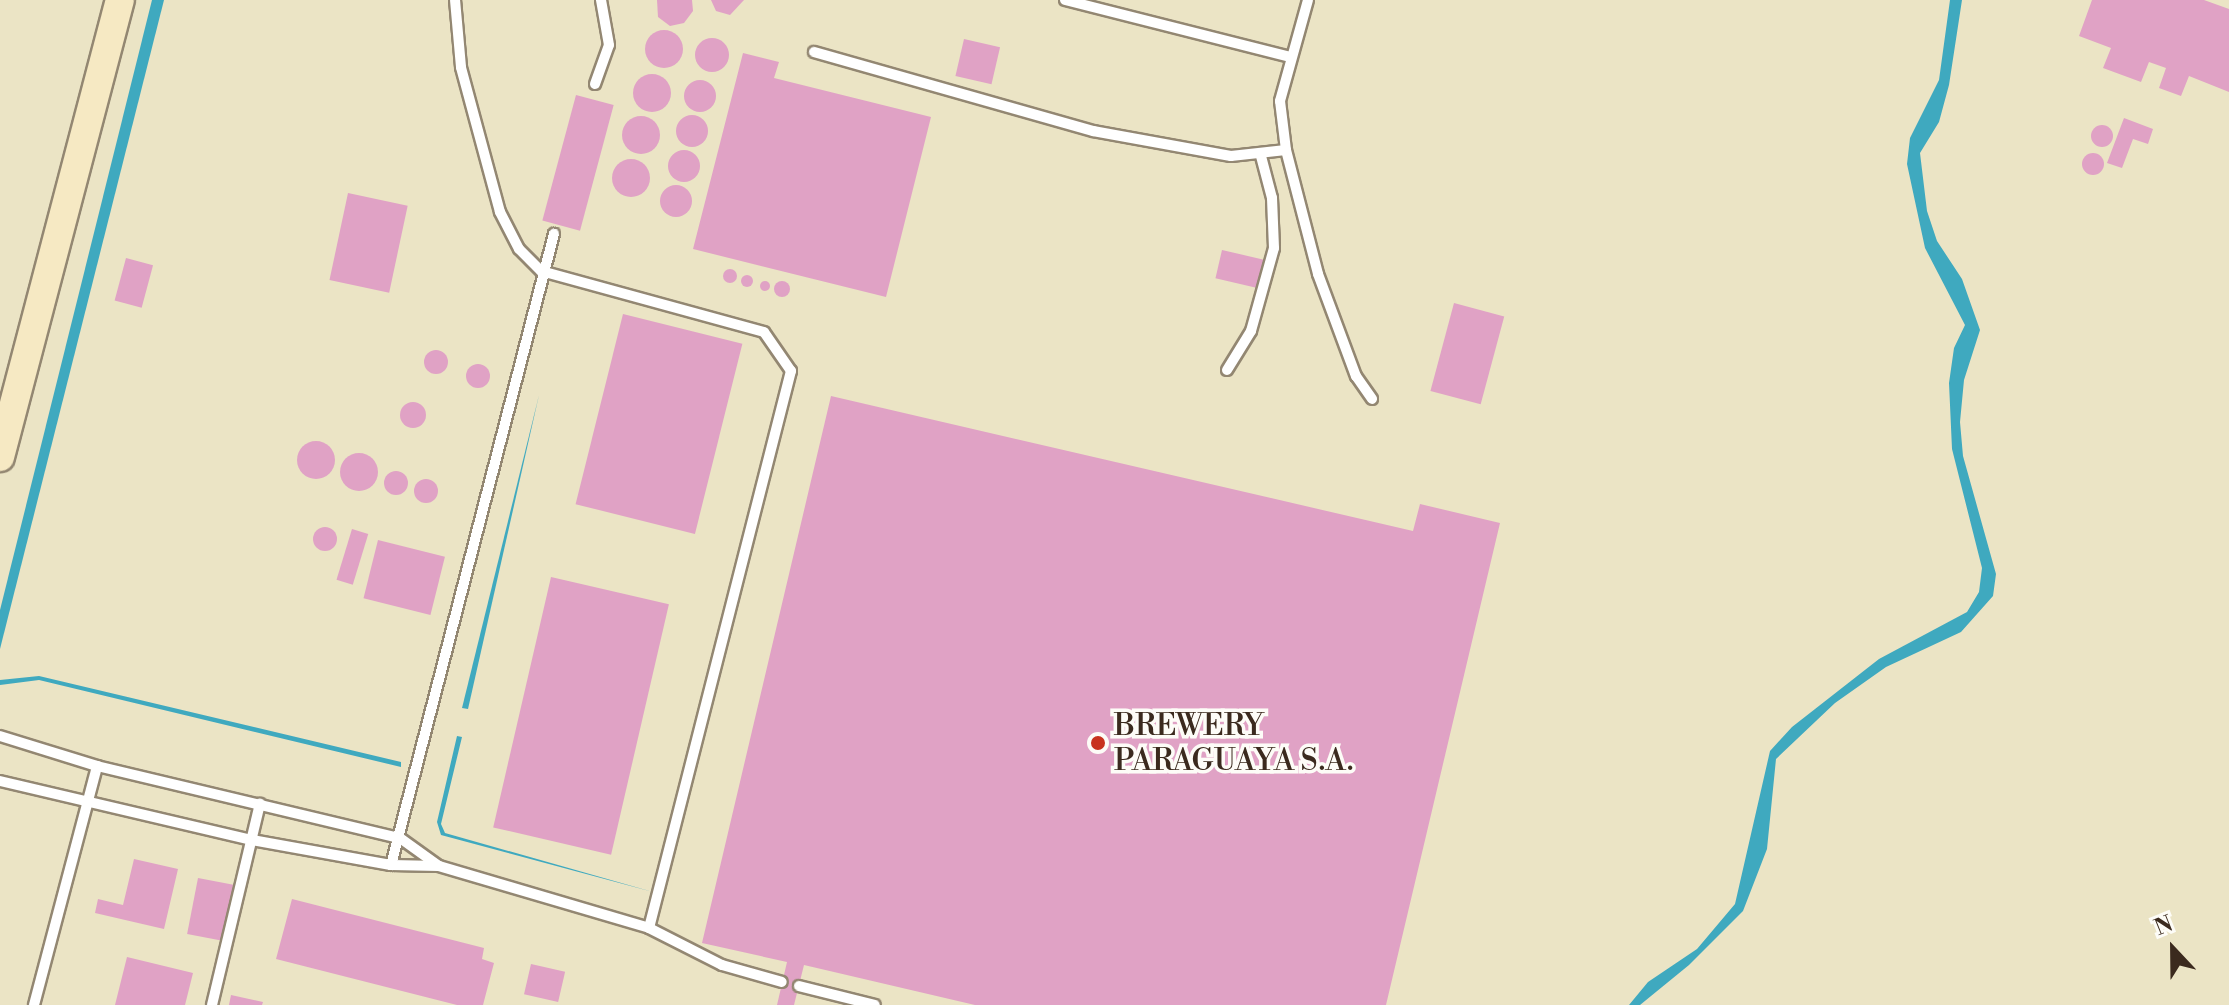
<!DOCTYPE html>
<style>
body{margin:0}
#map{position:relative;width:2229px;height:1005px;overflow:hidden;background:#ebe4c5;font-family:"Libre Bodoni",serif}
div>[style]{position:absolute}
.water>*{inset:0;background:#3fa9bf}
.building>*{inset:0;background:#e0a2c5;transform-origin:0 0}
.round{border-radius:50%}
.roads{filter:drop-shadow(2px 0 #938772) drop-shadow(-2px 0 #938772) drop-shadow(0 2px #938772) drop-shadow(0 -2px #938772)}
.lane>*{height:10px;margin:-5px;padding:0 5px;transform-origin:5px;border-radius:5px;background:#fff}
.secondary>*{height:28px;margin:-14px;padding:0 14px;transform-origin:14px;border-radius:14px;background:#f6e9c3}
.dots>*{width:22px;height:22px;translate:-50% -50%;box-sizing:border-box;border:4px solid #fdfcf7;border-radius:50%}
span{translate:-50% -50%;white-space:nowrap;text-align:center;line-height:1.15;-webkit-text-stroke:7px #fdfcf7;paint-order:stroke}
.poi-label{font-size:30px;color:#3b2a1e}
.left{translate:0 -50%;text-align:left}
.north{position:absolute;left:2133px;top:909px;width:80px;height:80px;-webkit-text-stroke:6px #fdfcf7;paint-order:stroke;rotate:338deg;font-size:22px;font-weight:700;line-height:32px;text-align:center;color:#3b2a1e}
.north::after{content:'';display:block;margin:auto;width:28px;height:36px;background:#3b2a1e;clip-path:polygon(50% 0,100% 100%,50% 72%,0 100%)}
</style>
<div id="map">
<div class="water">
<i style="clip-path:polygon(152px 0,164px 0,0 649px,0 610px)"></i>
<i style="clip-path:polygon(1950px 0,1962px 0,1949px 85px,1939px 122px,1920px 153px,1927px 211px,1937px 241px,1962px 279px,1980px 330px,1964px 380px,1960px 422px,1963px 456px,1996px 574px,1993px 596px,1961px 632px,1886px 667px,1835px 703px,1776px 759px,1767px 849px,1743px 911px,1689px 965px,1640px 1005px,1629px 1005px,1648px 982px,1697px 949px,1735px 904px,1770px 751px,1792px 727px,1879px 659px,1967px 612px,1979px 592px,1982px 568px,1952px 449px,1949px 383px,1954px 348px,1965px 325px,1925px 248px,1907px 164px,1910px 138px,1939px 80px)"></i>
<i style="clip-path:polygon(539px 395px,468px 709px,462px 708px)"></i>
<i style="clip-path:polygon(39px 676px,401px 762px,401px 767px,39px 680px,0 685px,0 680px)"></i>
<i style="clip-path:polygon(457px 736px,462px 737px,441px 824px,445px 833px,653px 892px,441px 835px,437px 822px)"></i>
</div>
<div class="building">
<i style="clip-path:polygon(657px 0,692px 0,693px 11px,684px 23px,670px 26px,658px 17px)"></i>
<i style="clip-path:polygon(711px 0,744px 0,730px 15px,716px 11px)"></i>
<i style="clip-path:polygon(2092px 0,2204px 0,2229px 9px,2229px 92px,2189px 76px,2181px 96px,2159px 88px,2166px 68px,2149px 62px,2141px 82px,2103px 68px,2111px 48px,2079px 36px)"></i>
<i class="round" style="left:645px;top:30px;width:38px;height:38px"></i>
<i class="round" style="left:695px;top:38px;width:34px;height:34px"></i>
<i style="left:964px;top:39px;width:37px;height:38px;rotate:13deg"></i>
<i style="clip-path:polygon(743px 53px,779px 62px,774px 78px,931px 117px,886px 297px,693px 249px)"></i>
<i class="round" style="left:633px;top:74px;width:38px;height:38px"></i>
<i class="round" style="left:684px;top:80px;width:32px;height:32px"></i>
<i style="left:576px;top:95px;width:39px;height:130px;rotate:15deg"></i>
<i class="round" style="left:676px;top:115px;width:32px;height:32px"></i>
<i class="round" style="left:622px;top:116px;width:38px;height:38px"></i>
<i style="clip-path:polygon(2124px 118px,2153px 129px,2148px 144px,2133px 139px,2122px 168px,2107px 163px)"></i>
<i class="round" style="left:2091px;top:125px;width:22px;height:22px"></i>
<i class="round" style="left:668px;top:150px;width:32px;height:32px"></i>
<i class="round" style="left:2082px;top:153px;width:22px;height:22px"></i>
<i class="round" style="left:612px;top:159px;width:38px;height:38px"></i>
<i class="round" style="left:660px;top:185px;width:32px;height:32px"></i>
<i style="left:348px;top:193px;width:61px;height:89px;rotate:12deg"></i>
<i style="left:1222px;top:250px;width:44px;height:29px;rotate:13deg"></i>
<i style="left:126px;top:258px;width:28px;height:44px;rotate:15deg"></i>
<i class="round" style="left:723px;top:269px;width:14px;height:14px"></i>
<i class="round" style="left:741px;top:275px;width:12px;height:12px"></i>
<i class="round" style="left:760px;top:281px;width:10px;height:10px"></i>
<i class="round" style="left:774px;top:281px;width:16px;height:16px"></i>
<i style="left:1454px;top:303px;width:52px;height:91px;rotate:15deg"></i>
<i style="left:623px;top:314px;width:123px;height:196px;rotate:14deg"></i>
<i class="round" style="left:424px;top:350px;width:24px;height:24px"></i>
<i class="round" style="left:466px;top:364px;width:24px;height:24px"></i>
<i style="clip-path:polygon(831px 396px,1413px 531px,1420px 504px,1500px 523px,1386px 1005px,975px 1005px,804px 965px,794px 1005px,777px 1005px,787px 962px,702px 943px)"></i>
<i class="round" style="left:400px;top:402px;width:26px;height:26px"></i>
<i class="round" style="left:297px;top:441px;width:38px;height:38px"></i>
<i class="round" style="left:340px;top:453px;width:38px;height:38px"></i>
<i class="round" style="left:384px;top:471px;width:24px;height:24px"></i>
<i class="round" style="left:414px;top:479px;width:24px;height:24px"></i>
<i class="round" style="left:313px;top:527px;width:24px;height:24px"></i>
<i style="left:352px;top:529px;width:17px;height:53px;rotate:17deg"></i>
<i style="left:378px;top:540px;width:69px;height:60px;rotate:14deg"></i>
<i style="left:551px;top:577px;width:121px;height:257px;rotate:13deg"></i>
<i style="clip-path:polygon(134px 859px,178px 869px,164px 929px,95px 913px,98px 899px,123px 905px)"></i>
<i style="left:198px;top:878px;width:36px;height:57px;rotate:11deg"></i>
<i style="clip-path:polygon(292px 899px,484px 948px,482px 959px,494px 963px,483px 1005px,457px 1005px,276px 959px)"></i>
<i style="clip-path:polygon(127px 957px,193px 973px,185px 1005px,115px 1005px)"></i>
<i style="left:531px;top:964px;width:35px;height:31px;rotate:13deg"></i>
<i style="clip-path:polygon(231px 995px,263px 1002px,262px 1005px,229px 1005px)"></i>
</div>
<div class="roads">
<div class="lane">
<i style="left:1065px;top:0;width:232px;rotate:14.2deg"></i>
<i style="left:1308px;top:0;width:105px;rotate:105.5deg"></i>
<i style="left:1280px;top:101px;width:49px;rotate:83deg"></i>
<i style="left:1286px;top:150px;width:128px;rotate:75.5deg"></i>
<i style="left:1318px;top:274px;width:109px;rotate:69.6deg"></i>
<i style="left:1356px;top:376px;width:28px;rotate:55deg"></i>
<i style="left:814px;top:52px;width:290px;rotate:15.8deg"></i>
<i style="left:1093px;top:131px;width:140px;rotate:10.3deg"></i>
<i style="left:1231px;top:156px;width:55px;rotate:-6.2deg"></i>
<i style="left:595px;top:84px;width:41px;rotate:-70.3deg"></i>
<i style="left:609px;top:45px;width:46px;rotate:-100.1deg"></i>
<i style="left:1227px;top:370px;width:46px;rotate:-58.4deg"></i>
<i style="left:1251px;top:331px;width:86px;rotate:-74.5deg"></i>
<i style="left:1274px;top:248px;width:50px;rotate:-92.3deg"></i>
<i style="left:1272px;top:198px;width:43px;rotate:-104.7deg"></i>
<i style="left:0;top:736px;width:102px;rotate:17.2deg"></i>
<i style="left:97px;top:766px;width:311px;rotate:13.4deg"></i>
<i style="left:400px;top:838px;width:48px;rotate:35.7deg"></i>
<i style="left:0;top:781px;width:259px;rotate:13.2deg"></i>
<i style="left:252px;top:840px;width:141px;rotate:10.2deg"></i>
<i style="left:391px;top:865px;width:48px;rotate:1.2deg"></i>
<i style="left:439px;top:866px;width:219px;rotate:16.4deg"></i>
<i style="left:649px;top:928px;width:575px;rotate:-75.7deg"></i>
<i style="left:791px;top:371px;width:47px;rotate:-124.7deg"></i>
<i style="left:764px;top:332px;width:231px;rotate:-164.7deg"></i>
<i style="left:541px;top:271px;width:31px;rotate:-135deg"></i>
<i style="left:519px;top:249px;width:42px;rotate:-117.2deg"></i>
<i style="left:500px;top:212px;width:150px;rotate:-105.1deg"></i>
<i style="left:461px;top:67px;width:67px;rotate:-95.1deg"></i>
<i style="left:391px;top:865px;width:652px;rotate:-75.52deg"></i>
<i style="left:649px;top:928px;width:82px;rotate:26.9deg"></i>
<i style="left:722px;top:965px;width:62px;rotate:15.8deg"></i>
<i style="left:799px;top:986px;width:78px;rotate:14deg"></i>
<i style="left:34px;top:1005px;width:247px;rotate:-75.2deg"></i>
<i style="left:212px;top:1005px;width:207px;rotate:-76.6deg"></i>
</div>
<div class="secondary">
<i style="left:0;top:457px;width:472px;rotate:-75.3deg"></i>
</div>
</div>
<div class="dots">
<i style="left:1098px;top:743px;background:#c8321e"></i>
</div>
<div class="poi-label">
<span class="left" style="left:1114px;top:743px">BREWERY<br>PARAGUAYA S.A.</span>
</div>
<div class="north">N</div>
</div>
